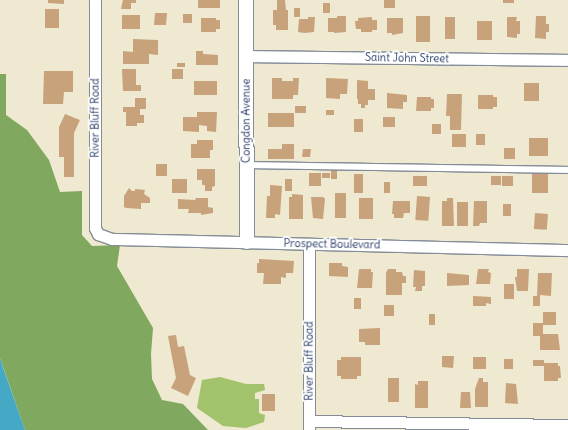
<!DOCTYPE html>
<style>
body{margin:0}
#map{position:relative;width:568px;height:430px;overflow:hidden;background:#eee9d0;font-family:Delius,sans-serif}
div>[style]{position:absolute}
.green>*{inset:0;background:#a2c26b}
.forest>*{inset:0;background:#81a85f}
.water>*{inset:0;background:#45a9c5}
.building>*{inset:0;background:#c8a27b;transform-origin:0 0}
.roads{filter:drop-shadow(1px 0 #848c97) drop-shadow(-1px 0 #848c97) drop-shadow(0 1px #848c97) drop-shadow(0 -1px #848c97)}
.service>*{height:5.5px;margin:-2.75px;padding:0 2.75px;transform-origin:2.75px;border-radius:2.75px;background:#fff}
.minor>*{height:11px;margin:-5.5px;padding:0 5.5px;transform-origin:5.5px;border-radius:5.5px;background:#fff}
.tertiary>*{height:14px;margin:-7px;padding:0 7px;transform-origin:7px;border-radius:7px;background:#fff}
span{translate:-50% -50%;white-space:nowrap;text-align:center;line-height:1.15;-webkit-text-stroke:4px #fff;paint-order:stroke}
.street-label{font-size:11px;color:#1b2f5e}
</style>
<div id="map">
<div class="green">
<i style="clip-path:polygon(220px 377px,246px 384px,264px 384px,265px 390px,255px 393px,255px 399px,259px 399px,259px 413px,265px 415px,264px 422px,246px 428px,223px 426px,197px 408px,202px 380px)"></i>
</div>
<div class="forest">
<i style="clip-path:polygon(0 74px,6px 74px,6px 115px,27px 130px,49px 160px,60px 192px,82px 191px,82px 235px,92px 246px,120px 245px,117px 266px,153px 328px,151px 354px,152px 379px,162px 400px,183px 404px,208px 430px,25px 430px,0 358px)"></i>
</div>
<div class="water">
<i style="clip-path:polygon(0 358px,5px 373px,25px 430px,0 430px)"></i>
</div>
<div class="building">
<i style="clip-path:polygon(48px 0,64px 0,64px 4px,48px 3px)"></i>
<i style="clip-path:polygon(123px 0,136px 0,136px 3px,131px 3px,131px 9px,121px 9px)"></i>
<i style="left:198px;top:0;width:22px;height:8px"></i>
<i style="clip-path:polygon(277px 0,285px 0,286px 10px,288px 10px,288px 30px,276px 30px,276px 25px,273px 25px,273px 10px,277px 10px)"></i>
<i style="left:384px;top:0;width:11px;height:8px"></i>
<i style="left:503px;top:0;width:11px;height:3px"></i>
<i style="left:323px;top:3px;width:7px;height:10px"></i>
<i style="left:294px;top:8px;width:6px;height:9px"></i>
<i style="left:45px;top:9px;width:14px;height:19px"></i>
<i style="clip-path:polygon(155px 13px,167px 13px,166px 25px,154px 25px)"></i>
<i style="left:183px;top:14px;width:9px;height:9px"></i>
<i style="left:122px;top:15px;width:18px;height:14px"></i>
<i style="clip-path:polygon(337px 16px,346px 16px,346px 32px,334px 33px,334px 32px,328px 32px,328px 18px,337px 18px)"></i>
<i style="left:416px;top:16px;width:14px;height:26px"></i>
<i style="clip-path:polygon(536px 16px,546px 16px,546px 24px,549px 24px,549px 32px,546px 32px,546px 39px,535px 38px)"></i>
<i style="clip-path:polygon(308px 17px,315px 17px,314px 32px,304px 33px,298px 32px,299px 19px,308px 19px)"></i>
<i style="clip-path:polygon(372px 17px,372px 20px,377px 20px,377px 30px,372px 30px,372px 32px,361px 32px,361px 29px,356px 29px,355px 21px,358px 21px,358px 18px)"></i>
<i style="left:445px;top:17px;width:10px;height:22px"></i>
<i style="clip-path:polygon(507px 17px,517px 17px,516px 21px,520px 21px,520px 34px,517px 34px,517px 38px,507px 37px)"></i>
<i style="clip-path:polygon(201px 18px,216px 18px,216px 20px,220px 20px,220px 29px,216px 29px,216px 32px,201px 32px)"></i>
<i style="clip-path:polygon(387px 18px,403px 18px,403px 33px,392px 35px,392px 33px,387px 33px)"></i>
<i style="left:477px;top:21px;width:15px;height:19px"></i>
<i style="clip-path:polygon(133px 39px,158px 40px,158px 55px,149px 54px,149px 64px,123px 64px,123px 51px,133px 52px)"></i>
<i style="clip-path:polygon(196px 51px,203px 51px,203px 54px,218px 55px,218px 65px,196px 65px)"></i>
<i style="left:177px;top:63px;width:8px;height:4px"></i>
<i style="clip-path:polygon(122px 69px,136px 69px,136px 85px,141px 85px,141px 91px,123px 91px)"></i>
<i style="left:172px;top:69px;width:11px;height:10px"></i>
<i style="clip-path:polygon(44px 71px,73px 71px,73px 92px,64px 92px,63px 104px,43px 104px)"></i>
<i style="clip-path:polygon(272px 78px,282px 78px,282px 81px,293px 81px,293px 78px,299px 78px,298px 95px,293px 95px,293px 99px,272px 99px)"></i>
<i style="clip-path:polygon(326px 78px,348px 79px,347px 94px,340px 94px,340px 99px,326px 98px)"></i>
<i style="clip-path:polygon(357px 80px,368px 81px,368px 89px,375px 89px,375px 100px,368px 100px,368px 105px,365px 105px,365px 108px,361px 108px,361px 104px,358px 104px,358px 99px,357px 99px)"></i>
<i style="left:194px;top:81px;width:23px;height:14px"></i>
<i style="left:524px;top:83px;width:15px;height:18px"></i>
<i style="clip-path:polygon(387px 93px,407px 95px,407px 102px,403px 102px,403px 109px,387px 108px)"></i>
<i style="clip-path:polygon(447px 94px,462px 94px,461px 130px,450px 130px,450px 116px,446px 116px)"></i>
<i style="clip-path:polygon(478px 95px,493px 95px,493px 97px,497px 97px,497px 107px,493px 107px,493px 109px,478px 109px)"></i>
<i style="clip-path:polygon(417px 97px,431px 97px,431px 99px,434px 99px,434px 108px,431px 108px,431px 111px,416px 111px)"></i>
<i style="clip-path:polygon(135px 98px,146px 98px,146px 109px,140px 109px,140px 115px,144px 115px,144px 123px,137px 123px,137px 126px,126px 126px,126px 112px,123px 112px,123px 107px,135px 107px)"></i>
<i style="left:295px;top:106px;width:11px;height:7px"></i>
<i style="left:326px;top:110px;width:8px;height:5px"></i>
<i style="clip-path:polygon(197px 112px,217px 112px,216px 132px,207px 131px,207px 126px,199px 125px,199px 132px,183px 131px,183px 117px,197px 117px)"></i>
<i style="left:268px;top:113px;width:26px;height:14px"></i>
<i style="clip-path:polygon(65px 114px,80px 120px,74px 133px,74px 177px,64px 177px,64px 157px,59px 157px,59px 127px)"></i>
<i style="left:383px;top:117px;width:12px;height:10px"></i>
<i style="left:354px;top:119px;width:9px;height:13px"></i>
<i style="left:432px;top:124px;width:9px;height:10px"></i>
<i style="left:452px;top:134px;width:14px;height:13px"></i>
<i style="left:476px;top:134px;width:9px;height:11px"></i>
<i style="left:529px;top:138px;width:19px;height:18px"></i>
<i style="clip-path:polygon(197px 140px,213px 140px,213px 150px,210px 150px,210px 158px,191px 158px,191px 144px,197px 144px)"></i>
<i style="clip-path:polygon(282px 144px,294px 144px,294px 159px,268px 159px,268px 149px,282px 149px)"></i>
<i style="left:504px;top:148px;width:11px;height:11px"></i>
<i style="clip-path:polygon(303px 149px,311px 149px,310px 157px,302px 157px)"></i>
<i style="left:156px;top:164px;width:11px;height:12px"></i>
<i style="clip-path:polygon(197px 169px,215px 169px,215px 186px,212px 187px,212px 191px,205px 191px,205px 185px,202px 185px,202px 180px,197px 180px)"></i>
<i style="left:331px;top:170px;width:6px;height:9px"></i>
<i style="left:309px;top:173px;width:12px;height:13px"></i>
<i style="left:322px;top:173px;width:8px;height:5px"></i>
<i style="left:532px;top:173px;width:16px;height:20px"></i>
<i style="left:354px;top:174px;width:9px;height:19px"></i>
<i style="left:413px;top:176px;width:14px;height:10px"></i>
<i style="left:491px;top:176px;width:10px;height:9px"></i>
<i style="left:502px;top:176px;width:11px;height:10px"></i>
<i style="left:172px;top:179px;width:15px;height:14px"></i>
<i style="left:285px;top:179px;width:7px;height:12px"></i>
<i style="left:390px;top:182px;width:11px;height:6px;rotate:90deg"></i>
<i style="clip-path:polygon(270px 185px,282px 186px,280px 215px,275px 214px,275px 218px,266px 218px,267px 196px,270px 196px)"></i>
<i style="clip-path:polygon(129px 188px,132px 191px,135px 191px,135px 189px,145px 190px,144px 194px,150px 198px,150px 203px,141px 203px,141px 209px,126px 208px,124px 207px,124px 196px)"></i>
<i style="left:335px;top:193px;width:11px;height:25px"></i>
<i style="clip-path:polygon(292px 194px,303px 195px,303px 219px,289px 219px,289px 197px,292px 197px)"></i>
<i style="left:417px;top:196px;width:13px;height:24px;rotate:4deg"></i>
<i style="clip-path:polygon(311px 197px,323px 197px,325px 199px,323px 219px,313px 218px)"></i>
<i style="clip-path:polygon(196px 198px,208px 198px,208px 207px,213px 208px,213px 213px,201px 215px,201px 213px,188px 213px,189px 209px,178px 209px,178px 199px,195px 200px)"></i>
<i style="left:359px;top:198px;width:14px;height:21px"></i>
<i style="clip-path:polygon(447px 198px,453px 198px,454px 226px,442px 226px,442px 201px,447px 201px)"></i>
<i style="clip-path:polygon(393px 201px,410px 201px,410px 213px,404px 213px,403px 218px,394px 218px,394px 214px,392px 214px)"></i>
<i style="clip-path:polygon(474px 201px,487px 201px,487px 223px,480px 223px,479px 226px,473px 226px)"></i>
<i style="left:457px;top:202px;width:11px;height:24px"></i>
<i style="left:503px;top:204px;width:8px;height:12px"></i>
<i style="left:535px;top:213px;width:13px;height:16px;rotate:4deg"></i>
<i style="clip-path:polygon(259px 259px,294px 261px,293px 273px,286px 273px,286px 278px,281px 277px,281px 284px,263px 284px,264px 273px,257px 273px,257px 263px,259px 263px)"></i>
<i style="clip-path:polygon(329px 263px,342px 263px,342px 266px,348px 267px,348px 277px,329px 276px)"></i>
<i style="clip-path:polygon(359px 269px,371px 269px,371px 272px,373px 272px,372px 288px,357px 288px)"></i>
<i style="clip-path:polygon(388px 269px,396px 269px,396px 272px,402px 272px,403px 276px,406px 276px,406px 283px,402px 283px,402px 295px,386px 295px,386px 273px)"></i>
<i style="clip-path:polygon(478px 269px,489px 269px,488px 272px,491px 273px,490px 284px,476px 284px)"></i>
<i style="clip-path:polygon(517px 269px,529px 269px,528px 291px,517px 291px,515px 277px,517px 277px)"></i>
<i style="clip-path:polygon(414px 270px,425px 271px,425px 286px,422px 286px,422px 291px,415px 291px,416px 287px,413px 287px)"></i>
<i style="clip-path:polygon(447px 273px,469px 275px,469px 285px,447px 286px)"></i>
<i style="clip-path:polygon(538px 273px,552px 273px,551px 296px,540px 295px,540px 306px,533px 306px,533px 296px,537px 296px)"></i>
<i style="left:504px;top:284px;width:10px;height:15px"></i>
<i style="clip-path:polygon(473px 296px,491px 297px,491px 304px,486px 303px,486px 306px,473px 306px)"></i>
<i style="left:361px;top:298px;width:11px;height:7px;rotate:90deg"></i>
<i style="left:384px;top:305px;width:10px;height:11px"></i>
<i style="clip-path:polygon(543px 312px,556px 312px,556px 325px,543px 325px,543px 334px,558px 334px,560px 350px,540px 350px,540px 336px,533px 336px,533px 323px,543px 323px)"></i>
<i style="left:429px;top:314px;width:6px;height:11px"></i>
<i style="clip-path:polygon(380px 328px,380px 345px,365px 345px,365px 342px,359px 342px,359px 329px)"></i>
<i style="clip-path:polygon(176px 335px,178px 347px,184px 346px,190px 375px,196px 378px,188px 396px,171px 388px,176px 378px,168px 336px)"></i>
<i style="clip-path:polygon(442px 356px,454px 356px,453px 368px,442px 367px)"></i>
<i style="clip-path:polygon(341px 357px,361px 357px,361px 376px,357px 376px,357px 379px,341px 379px,341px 376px,337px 376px,337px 360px,341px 360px)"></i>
<i style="left:473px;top:357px;width:13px;height:12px"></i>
<i style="left:504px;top:359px;width:9px;height:10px"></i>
<i style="clip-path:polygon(533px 360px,544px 360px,544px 363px,558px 363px,558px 366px,560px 366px,561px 378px,558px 378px,558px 381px,544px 381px,544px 366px,533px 366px)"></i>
<i style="left:388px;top:378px;width:11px;height:24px"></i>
<i style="clip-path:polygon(479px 378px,483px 378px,483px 382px,488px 382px,488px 407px,475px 407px,475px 389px)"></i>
<i style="clip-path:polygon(418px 381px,428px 381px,428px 408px,415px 408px,415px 384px,418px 385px)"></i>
<i style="clip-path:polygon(506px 383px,516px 384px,518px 404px,505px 403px)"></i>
<i style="clip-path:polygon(461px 392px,470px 392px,471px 408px,460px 408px)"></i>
<i style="left:262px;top:394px;width:13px;height:17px"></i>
</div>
<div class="roads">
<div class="service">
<i style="left:247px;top:165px;width:321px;rotate:0.9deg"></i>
</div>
<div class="minor">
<i style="left:95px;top:0;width:228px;rotate:90deg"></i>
<i style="left:95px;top:228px;width:7px;rotate:63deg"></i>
<i style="left:98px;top:234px;width:15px;rotate:20deg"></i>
<i style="left:112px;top:239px;width:456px;rotate:1.4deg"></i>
<i style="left:246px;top:56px;width:322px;rotate:0.7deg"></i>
<i style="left:309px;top:244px;width:186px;rotate:90deg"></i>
<i style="left:309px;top:421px;width:259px;rotate:0.9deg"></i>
</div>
<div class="tertiary">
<i style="left:246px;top:0;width:242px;rotate:89.8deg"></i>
</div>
</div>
<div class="street-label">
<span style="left:407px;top:58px;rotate:1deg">Saint John Street</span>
<span style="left:95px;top:118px;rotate:-90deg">River Bluff Road</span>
<span style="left:246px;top:121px;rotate:-90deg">Congdon Avenue</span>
<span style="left:332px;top:244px;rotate:1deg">Prospect Boulevard</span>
<span style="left:309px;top:361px;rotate:-90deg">River Bluff Road</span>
</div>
</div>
